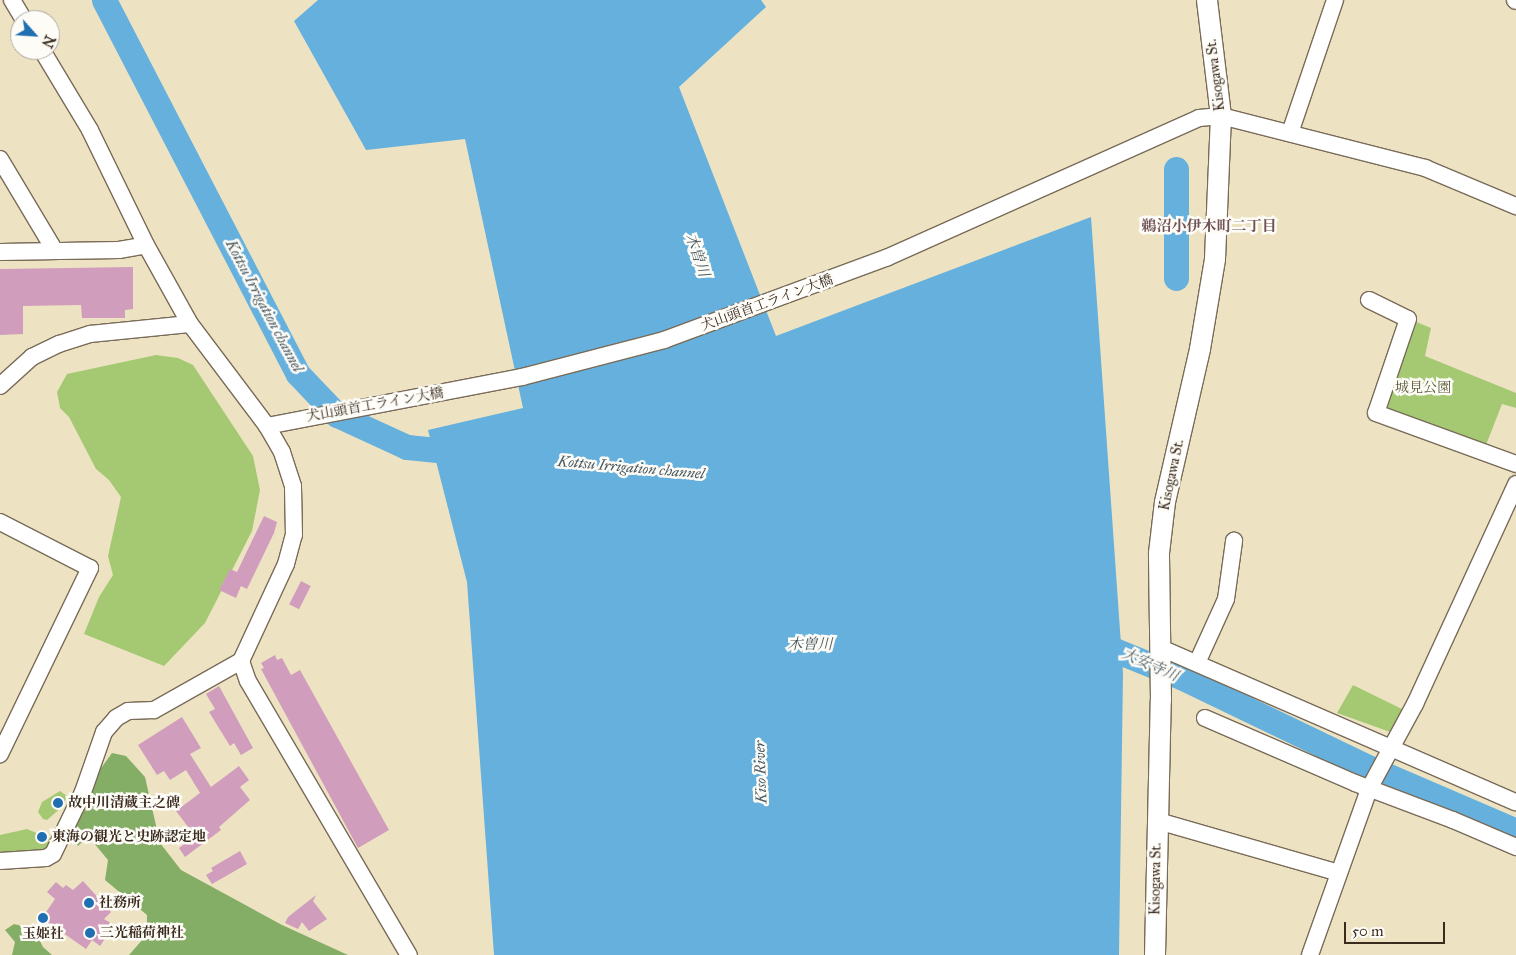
<!DOCTYPE html>
<meta charset="utf-8">
<style>
body{margin:0}
#map{position:relative;width:1516px;height:955px;overflow:hidden;background:#ede3c3;font-family:"IM FELL Great Primer","Noto Serif JP",serif}
div>[style]{position:absolute}
.green>*{inset:0;background:#a5c973}
.forest>*{inset:0;background:#84ad65}
.water>*{inset:0;background:#65b0dd}
.river>*{height:25px;margin:-12.5px;padding:0 12.5px;transform-origin:12.5px;border-radius:12.5px;background:#65b0dd}
.building>*{inset:0;background:#d19dbd;transform-origin:0 0}
.roads{filter:drop-shadow(1px 0 #796b58) drop-shadow(-1px 0 #796b58) drop-shadow(0 1px #796b58) drop-shadow(0 -1px #796b58)}
.minor>*{height:16px;margin:-8px;padding:0 8px;transform-origin:8px;border-radius:8px;background:#fff}
.major>*{height:20px;margin:-10px;padding:0 10px;transform-origin:10px;border-radius:10px;background:#fff}
.dots>*{width:14px;height:14px;translate:-50% -50%;box-sizing:border-box;border:2px solid #fdfcf7;border-radius:50%}
span{translate:-50% -50%;white-space:nowrap;text-align:center;line-height:1.15;-webkit-text-stroke:5px #fdfcf7;paint-order:stroke}
.street-label{font-size:14px;color:#3b2a1e}
.park-label{font-size:14px;color:#5b5a38}
.poi-label{font-size:14px;color:#3b2a1e;font-weight:700}
.left{translate:0 -50%;text-align:left}
.neighbourhood-label{font-size:15px;color:#705256;font-weight:700}
.water-label{font-size:15px;color:#4a5961;font-style:italic}
.north{position:absolute;left:10px;top:10px;width:50px;height:50px;box-sizing:border-box;background:#fdfcf7;border:1px solid #afa8a0;border-radius:50%;rotate:116deg;font-size:14px;font-weight:700;line-height:20px;text-align:center;color:#3b2a1e}
.north::after{content:'';display:block;margin:auto;width:18px;height:22px;background:#1f6fb2;clip-path:polygon(50% 0,100% 100%,50% 72%,0 100%)}
.scale{position:absolute;left:1344px;top:922px;width:101px;height:22px;box-sizing:border-box;border:2px solid #3b2a1e;border-top:0;padding-left:6px;font-size:15px;line-height:18px;white-space:nowrap;color:#3b2a1e;-webkit-text-stroke:4px #fdfcf7;paint-order:stroke}
</style>
<div id="map">
<div class="green">
<i style="clip-path:polygon(1414px 321px,1431px 328px,1425px 356px,1516px 393px,1516px 408px,1502px 404px,1486px 445px,1382px 406px)"></i>
<i style="clip-path:polygon(156px 355px,178px 358px,193px 365px,253px 456px,260px 490px,252px 531px,205px 623px,164px 666px,84px 634px,99px 597px,113px 575px,108px 556px,121px 497px,109px 480px,96px 469px,69px 417px,60px 408px,57px 392px,67px 374px)"></i>
<i style="clip-path:polygon(1353px 685px,1404px 710px,1393px 733px,1337px 713px)"></i>
<i style="clip-path:polygon(60px 791px,67px 796px,63px 806px,47px 820px,43px 819px,38px 812px,42px 802px)"></i>
<i style="clip-path:polygon(27px 829px,51px 839px,48px 847px,44px 851px,0 854px,0 835px)"></i>
</div>
<div class="forest">
<i style="clip-path:polygon(112px 753px,126px 756px,145px 777px,160px 843px,181px 870px,282px 925px,348px 955px,129px 955px,143px 939px,147px 930px,147px 915px,105px 880px,108px 860px,88px 836px,78px 846px,71px 836px,99px 771px)"></i>
<i style="clip-path:polygon(14px 924px,34px 929px,43px 947px,52px 955px,12px 955px,15px 942px,5px 930px)"></i>
</div>
<div class="water">
<i style="clip-path:polygon(318px 0,761px 0,766px 7px,679px 87px,776px 336px,1091px 217px,1123px 673px,1119px 955px,494px 955px,467px 582px,428px 430px,523px 408px,465px 139px,366px 150px,294px 21px)"></i>
</div>
<div class="river">
<i style="left:104px;top:0;width:421px;rotate:62.6deg"></i>
<i style="left:298px;top:374px;width:57px;rotate:46.4deg"></i>
<i style="left:337px;top:415px;width:77px;rotate:24.6deg"></i>
<i style="left:407px;top:447px;width:60px;rotate:5.7deg"></i>
<i style="left:1176px;top:169px;width:109px;rotate:90deg"></i>
<i style="left:1090px;top:640px;width:100px;rotate:22.2deg"></i>
<i style="left:1183px;top:678px;width:208px;rotate:25.7deg"></i>
<i style="left:1370px;top:768px;width:159px;rotate:23.3deg"></i>
</div>
<div class="building">
<i style="clip-path:polygon(133px 267px,133px 309px,125px 310px,125px 318px,82px 318px,81px 305px,23px 306px,23px 334px,0 335px,0 269px)"></i>
<i style="clip-path:polygon(264px 516px,277px 522px,274px 533px,247px 589px,241px 586px,236px 598px,219px 590px,230px 569px,237px 572px)"></i>
<i style="left:301px;top:581px;width:11px;height:26px;rotate:27deg"></i>
<i style="clip-path:polygon(275px 655px,277px 660px,282px 658px,291px 675px,300px 670px,389px 830px,358px 848px,261px 669px,264px 668px,261px 663px)"></i>
<i style="clip-path:polygon(219px 686px,253px 748px,241px 755px,234px 743px,230px 746px,209px 712px,215px 709px,206px 694px)"></i>
<i style="clip-path:polygon(182px 717px,201px 748px,190px 754px,211px 787px,239px 766px,249px 780px,240px 787px,250px 800px,219px 827px,221px 830px,185px 857px,179px 848px,195px 836px,176px 811px,200px 793px,186px 770px,170px 780px,164px 771px,157px 775px,138px 745px)"></i>
<i style="clip-path:polygon(240px 851px,247px 864px,212px 884px,206px 875px,213px 871px,211px 868px)"></i>
<i style="clip-path:polygon(83px 881px,111px 912px,104px 919px,114px 925px,100px 946px,92px 940px,86px 949px,42px 918px,55px 899px,47px 892px,56px 882px,63px 888px,66px 885px,73px 890px)"></i>
<i style="clip-path:polygon(316px 895px,313px 901px,327px 919px,309px 931px,302px 922px,298px 929px,285px 923px,288px 917px)"></i>
</div>
<div class="roads">
<div class="minor">
<i style="left:12px;top:0;width:23px;rotate:59deg"></i>
<i style="left:1515px;top:0;width:1px;rotate:45deg"></i>
<i style="left:1290px;top:133px;width:140px;rotate:-71.3deg"></i>
<i style="left:0;top:159px;width:107px;rotate:59.1deg"></i>
<i style="left:0;top:252px;width:119px;rotate:-1deg"></i>
<i style="left:119px;top:250px;width:27px;rotate:-10deg"></i>
<i style="left:1369px;top:300px;width:43px;rotate:26deg"></i>
<i style="left:1408px;top:319px;width:99px;rotate:108.8deg"></i>
<i style="left:1376px;top:413px;width:149px;rotate:20deg"></i>
<i style="left:0;top:386px;width:43px;rotate:-42.2deg"></i>
<i style="left:32px;top:357px;width:30px;rotate:-26deg"></i>
<i style="left:59px;top:344px;width:33px;rotate:-18deg"></i>
<i style="left:90px;top:334px;width:100px;rotate:-5.7deg"></i>
<i style="left:267px;top:426px;width:260px;rotate:-10.9deg"></i>
<i style="left:522px;top:377px;width:147px;rotate:-14.6deg"></i>
<i style="left:664px;top:340px;width:237px;rotate:-20.3deg"></i>
<i style="left:886px;top:258px;width:343px;rotate:-24.1deg"></i>
<i style="left:1199px;top:118px;width:22px;rotate:-5deg"></i>
<i style="left:1221px;top:116px;width:211px;rotate:14.3deg"></i>
<i style="left:1425px;top:168px;width:99px;rotate:22.7deg"></i>
<i style="left:0;top:522px;width:101px;rotate:27.1deg"></i>
<i style="left:90px;top:568px;width:207px;rotate:115.8deg"></i>
<i style="left:1161px;top:648px;width:387px;rotate:23.5deg"></i>
<i style="left:241px;top:661px;width:21px;rotate:71deg"></i>
<i style="left:248px;top:681px;width:318px;rotate:59.6deg"></i>
<i style="left:1197px;top:663px;width:70px;rotate:-65.6deg"></i>
<i style="left:1226px;top:599px;width:59px;rotate:-82.1deg"></i>
<i style="left:1205px;top:718px;width:163px;rotate:23.4deg"></i>
<i style="left:1355px;top:783px;width:105px;rotate:20.7deg"></i>
<i style="left:1453px;top:820px;width:69px;rotate:23.2deg"></i>
<i style="left:1158px;top:821px;width:188px;rotate:16deg"></i>
<i style="left:0;top:861px;width:46px;rotate:-3.7deg"></i>
<i style="left:46px;top:858px;width:8px;rotate:-30deg"></i>
<i style="left:53px;top:854px;width:69px;rotate:-64.2deg"></i>
<i style="left:83px;top:792px;width:64px;rotate:-70.7deg"></i>
<i style="left:104px;top:732px;width:18px;rotate:-49deg"></i>
<i style="left:116px;top:718px;width:14px;rotate:-30deg"></i>
<i style="left:128px;top:711px;width:26px;rotate:-2deg"></i>
<i style="left:154px;top:710px;width:100px;rotate:-29.4deg"></i>
<i style="left:241px;top:661px;width:107px;rotate:-65.1deg"></i>
<i style="left:286px;top:564px;width:30px;rotate:-75deg"></i>
<i style="left:294px;top:535px;width:49px;rotate:-91.2deg"></i>
<i style="left:293px;top:486px;width:36px;rotate:-108deg"></i>
<i style="left:282px;top:452px;width:30px;rotate:-120deg"></i>
<i style="left:267px;top:426px;width:128px;rotate:-127deg"></i>
<i style="left:190px;top:324px;width:90px;rotate:-119.1deg"></i>
<i style="left:146px;top:245px;width:128px;rotate:-116deg"></i>
<i style="left:90px;top:130px;width:93px;rotate:-121deg"></i>
<i style="left:1310px;top:955px;width:176px;rotate:-70.4deg"></i>
<i style="left:1369px;top:789px;width:97px;rotate:-61.6deg"></i>
<i style="left:1415px;top:704px;width:242px;rotate:-65.3deg"></i>
</div>
<div class="major">
<i style="left:1155px;top:955px;width:255px;rotate:-88.7deg"></i>
<i style="left:1161px;top:700px;width:147px;rotate:-90.8deg"></i>
<i style="left:1159px;top:553px;width:51px;rotate:-83.3deg"></i>
<i style="left:1165px;top:502px;width:157px;rotate:-77.1deg"></i>
<i style="left:1200px;top:349px;width:91px;rotate:-80.5deg"></i>
<i style="left:1215px;top:259px;width:143px;rotate:-87.6deg"></i>
<i style="left:1221px;top:116px;width:117px;rotate:-96.9deg"></i>
</div>
</div>
<div class="dots">
<i style="left:58px;top:803px;background:#1f6fb2"></i>
<i style="left:42px;top:837px;background:#1f6fb2"></i>
<i style="left:89px;top:903px;background:#1f6fb2"></i>
<i style="left:43px;top:918px;background:#1f6fb2"></i>
<i style="left:90px;top:933px;background:#1f6fb2"></i>
</div>
<div class="street-label">
<span style="left:1216px;top:75px;rotate:-97deg">Kisogawa St.</span>
<span style="left:767px;top:303px;rotate:-20deg">犬山頭首工ライン大橋</span>
<span style="left:375px;top:405px;rotate:-10deg">犬山頭首工ライン大橋</span>
<span style="left:1172px;top:475px;rotate:-78deg">Kisogawa St.</span>
<span style="left:1156px;top:879px;rotate:-89deg">Kisogawa St.</span>
</div>
<div class="park-label">
<span style="left:1423px;top:388px">城見公園</span>
</div>
<div class="poi-label">
<span class="left" style="left:68px;top:803px">故中川清蔵主之碑</span>
<span class="left" style="left:52px;top:837px">東海の観光と史跡認定地</span>
<span class="left" style="left:99px;top:903px">社務所</span>
<span class="left" style="left:100px;top:933px">三光稲荷神社</span>
<span style="left:43px;top:934px">玉姫社</span>
</div>
<div class="neighbourhood-label">
<span style="left:1209px;top:227px">鵜沼小伊木町二丁目</span>
</div>
<div class="water-label">
<span style="left:697px;top:255px;rotate:71deg">木曽川</span>
<span style="left:264px;top:306px;rotate:62deg">Kottsu Irrigation channel</span>
<span style="left:631px;top:468px;rotate:5deg">Kottsu Irrigation channel</span>
<span style="left:810px;top:645px">木曽川</span>
<span style="left:1150px;top:665px;rotate:24deg">大安寺川</span>
<span style="left:761px;top:772px;rotate:-92deg">Kiso River</span>
</div>
<div class="north">N</div>
<div class="scale">50 m</div>
</div>
